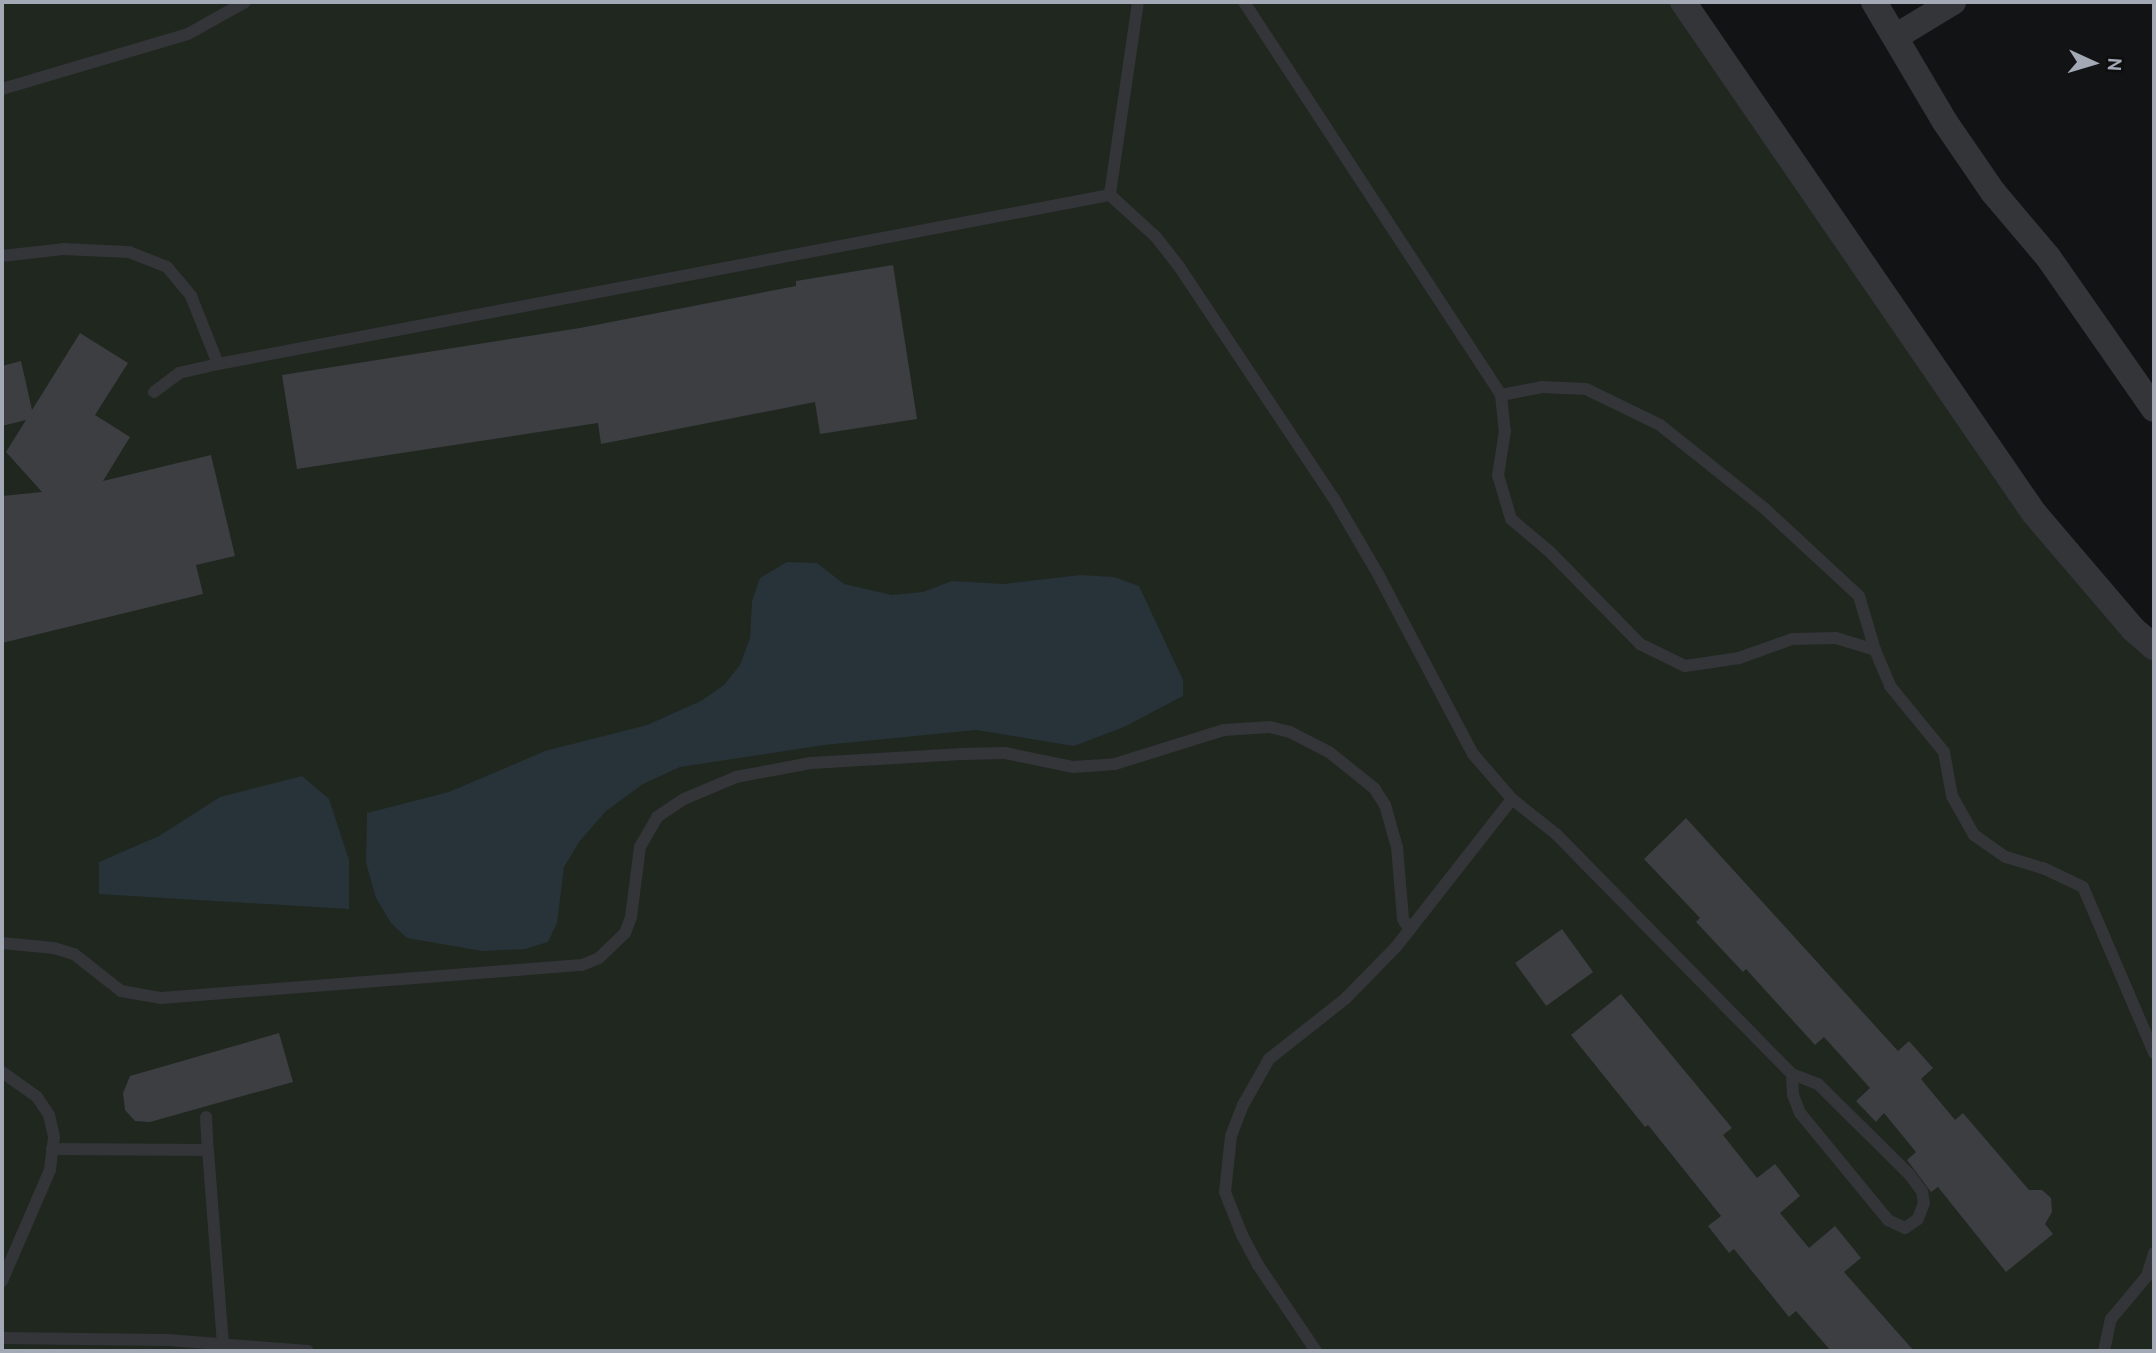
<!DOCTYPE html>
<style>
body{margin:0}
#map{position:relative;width:2156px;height:1353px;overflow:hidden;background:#121314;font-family:Cabin,sans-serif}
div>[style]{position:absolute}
.green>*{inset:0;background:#1f271f}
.water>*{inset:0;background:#283239}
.building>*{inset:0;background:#3c3e42;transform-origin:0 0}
.service>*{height:12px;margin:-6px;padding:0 6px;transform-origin:6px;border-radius:6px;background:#333539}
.minor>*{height:26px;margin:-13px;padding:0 13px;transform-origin:13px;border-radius:13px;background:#333539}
span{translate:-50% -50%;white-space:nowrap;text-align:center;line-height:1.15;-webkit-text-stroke:7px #0e0e0f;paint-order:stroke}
.frame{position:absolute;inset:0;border:4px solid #a3aab6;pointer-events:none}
.north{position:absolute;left:2058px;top:28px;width:70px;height:70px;-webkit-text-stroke:5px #0e0e0f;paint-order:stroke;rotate:94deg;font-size:19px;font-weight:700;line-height:28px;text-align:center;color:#a3aab6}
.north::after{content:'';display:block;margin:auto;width:24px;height:32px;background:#a3aab6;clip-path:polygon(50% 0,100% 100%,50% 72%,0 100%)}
</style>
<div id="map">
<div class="green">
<i style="clip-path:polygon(2px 2px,1672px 2px,2154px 659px,2154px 1351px,2px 1351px)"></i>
</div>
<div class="water">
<i style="clip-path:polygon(787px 562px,817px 563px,844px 584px,892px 595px,923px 592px,952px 581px,1004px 584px,1080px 575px,1114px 577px,1139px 586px,1183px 680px,1183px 696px,1124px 727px,1074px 746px,976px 730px,824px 745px,680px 767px,643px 784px,606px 811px,579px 842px,564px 867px,557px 923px,548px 942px,525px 949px,482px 951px,407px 938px,391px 923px,376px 898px,366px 863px,367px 813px,449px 792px,545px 751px,647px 725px,701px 701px,724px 685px,740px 665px,750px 638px,752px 601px,760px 578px)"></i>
<i style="clip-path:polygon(302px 776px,329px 799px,349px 860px,349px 909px,99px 894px,99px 862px,159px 836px,220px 797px)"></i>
</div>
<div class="building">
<i style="clip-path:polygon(893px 265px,917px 419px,820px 434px,815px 402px,601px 444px,598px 423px,297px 469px,282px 375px,580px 328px,796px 286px,796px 281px)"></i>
<i style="clip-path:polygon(80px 333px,128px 363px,95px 415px,130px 437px,103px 481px,211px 455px,235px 556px,196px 565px,203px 594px,2px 643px,2px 496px,42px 492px,6px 452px,26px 420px,2px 426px,2px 366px,21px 361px,32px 410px)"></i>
<i style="clip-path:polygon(1686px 818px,1898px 1051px,1909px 1041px,1933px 1068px,1921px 1079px,1955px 1120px,1963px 1113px,2029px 1190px,2042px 1190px,2051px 1198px,2052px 1212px,2045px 1224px,2053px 1234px,2006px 1272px,1938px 1187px,1931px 1192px,1907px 1160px,1916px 1152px,1884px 1113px,1876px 1122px,1856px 1101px,1870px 1088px,1824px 1037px,1815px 1045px,1746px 969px,1743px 972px,1696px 922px,1700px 918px,1644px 859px)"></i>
<i style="left:1562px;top:929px;width:53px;height:58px;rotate:54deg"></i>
<i style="clip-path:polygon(1621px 994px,1732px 1128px,1723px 1135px,1757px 1178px,1775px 1164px,1800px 1196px,1780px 1213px,1809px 1248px,1835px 1226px,1861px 1258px,1844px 1272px,1914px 1351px,1831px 1351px,1796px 1311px,1789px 1317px,1734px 1249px,1729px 1253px,1708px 1226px,1721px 1216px,1648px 1125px,1645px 1127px,1571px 1035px)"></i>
<i style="clip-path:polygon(279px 1033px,293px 1082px,150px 1122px,135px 1121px,125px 1110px,123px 1093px,130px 1076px)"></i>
</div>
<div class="service">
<i style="left:1138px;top:2px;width:195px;rotate:98.3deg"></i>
<i style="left:1110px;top:195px;width:62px;rotate:42.4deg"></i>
<i style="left:1156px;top:237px;width:39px;rotate:52deg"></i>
<i style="left:1180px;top:268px;width:275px;rotate:56.3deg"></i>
<i style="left:1333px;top:497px;width:89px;rotate:59.7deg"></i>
<i style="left:1378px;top:574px;width:204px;rotate:62.2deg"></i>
<i style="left:1473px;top:754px;width:60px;rotate:49.1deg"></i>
<i style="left:1512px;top:799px;width:56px;rotate:38.5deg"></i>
<i style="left:1556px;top:834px;width:337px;rotate:45.5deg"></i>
<i style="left:1792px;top:1074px;width:28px;rotate:21deg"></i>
<i style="left:1818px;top:1084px;width:128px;rotate:44.7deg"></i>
<i style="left:1909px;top:1174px;width:21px;rotate:53deg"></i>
<i style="left:1922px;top:1191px;width:12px;rotate:81deg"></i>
<i style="left:1924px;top:1203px;width:17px;rotate:111deg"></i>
<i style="left:1918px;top:1219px;width:16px;rotate:145deg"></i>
<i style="left:1905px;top:1228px;width:19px;rotate:-155deg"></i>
<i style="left:1888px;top:1220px;width:139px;rotate:-129.4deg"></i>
<i style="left:1800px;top:1113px;width:19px;rotate:-111deg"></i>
<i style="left:1793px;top:1095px;width:21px;rotate:-93deg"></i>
<i style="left:1244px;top:2px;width:470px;rotate:56.8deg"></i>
<i style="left:1501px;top:395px;width:36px;rotate:84deg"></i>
<i style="left:1505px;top:431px;width:45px;rotate:99deg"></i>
<i style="left:1498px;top:475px;width:46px;rotate:73.5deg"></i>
<i style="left:1511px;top:519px;width:51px;rotate:40.2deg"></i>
<i style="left:1550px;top:552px;width:129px;rotate:45.6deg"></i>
<i style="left:1640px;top:644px;width:50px;rotate:26.1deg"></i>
<i style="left:1685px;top:666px;width:55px;rotate:-8.4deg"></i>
<i style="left:1739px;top:658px;width:56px;rotate:-19.7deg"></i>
<i style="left:1792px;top:639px;width:44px;rotate:-1.3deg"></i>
<i style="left:1836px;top:638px;width:41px;rotate:17.1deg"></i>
<i style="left:1875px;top:650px;width:39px;rotate:67deg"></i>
<i style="left:1890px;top:686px;width:85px;rotate:50.7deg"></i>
<i style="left:1944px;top:752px;width:45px;rotate:79.7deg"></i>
<i style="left:1952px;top:796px;width:45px;rotate:60.6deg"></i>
<i style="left:1974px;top:835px;width:39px;rotate:35deg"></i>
<i style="left:2006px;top:857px;width:39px;rotate:17deg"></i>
<i style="left:2043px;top:868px;width:44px;rotate:25.4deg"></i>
<i style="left:2083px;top:887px;width:181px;rotate:66.8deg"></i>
<i style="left:2px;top:89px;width:194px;rotate:-16.5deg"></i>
<i style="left:188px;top:34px;width:65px;rotate:-29.3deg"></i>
<i style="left:2px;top:256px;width:61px;rotate:-6.5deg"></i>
<i style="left:63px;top:249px;width:66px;rotate:2.6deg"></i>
<i style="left:129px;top:252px;width:41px;rotate:21.5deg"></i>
<i style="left:167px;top:267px;width:38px;rotate:50deg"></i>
<i style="left:191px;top:296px;width:73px;rotate:68.3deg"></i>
<i style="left:154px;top:392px;width:31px;rotate:-37deg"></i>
<i style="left:179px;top:373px;width:40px;rotate:-13deg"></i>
<i style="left:218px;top:364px;width:908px;rotate:-10.73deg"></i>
<i style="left:1501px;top:395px;width:42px;rotate:-11deg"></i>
<i style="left:1542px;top:387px;width:44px;rotate:2.6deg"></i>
<i style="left:1586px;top:389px;width:82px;rotate:25.9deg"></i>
<i style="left:1660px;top:425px;width:133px;rotate:38.6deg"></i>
<i style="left:1764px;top:508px;width:129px;rotate:42.8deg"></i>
<i style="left:1859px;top:596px;width:56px;rotate:73.5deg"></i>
<i style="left:2px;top:943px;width:52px;rotate:5.5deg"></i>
<i style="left:54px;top:948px;width:21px;rotate:17deg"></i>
<i style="left:74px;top:954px;width:60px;rotate:38.2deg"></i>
<i style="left:121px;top:991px;width:41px;rotate:9.9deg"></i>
<i style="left:161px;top:998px;width:422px;rotate:-4.5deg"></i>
<i style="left:582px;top:965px;width:18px;rotate:-22deg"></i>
<i style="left:599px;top:958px;width:36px;rotate:-44deg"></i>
<i style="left:625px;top:933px;width:17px;rotate:-69deg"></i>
<i style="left:631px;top:917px;width:71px;rotate:-82.7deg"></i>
<i style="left:640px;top:847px;width:34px;rotate:-60deg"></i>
<i style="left:657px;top:817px;width:32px;rotate:-34deg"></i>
<i style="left:684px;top:799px;width:56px;rotate:-22.9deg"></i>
<i style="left:736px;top:777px;width:76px;rotate:-10.6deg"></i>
<i style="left:811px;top:763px;width:151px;rotate:-3.4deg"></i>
<i style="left:962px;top:754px;width:43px;rotate:-1.3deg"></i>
<i style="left:1005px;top:753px;width:69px;rotate:11.6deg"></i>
<i style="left:1073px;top:767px;width:15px;rotate:-4deg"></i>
<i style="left:1088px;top:766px;width:27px;rotate:-4deg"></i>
<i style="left:1115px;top:764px;width:114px;rotate:-17.3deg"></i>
<i style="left:1224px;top:730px;width:46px;rotate:-3.7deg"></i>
<i style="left:1270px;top:727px;width:21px;rotate:14deg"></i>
<i style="left:1290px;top:732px;width:44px;rotate:27.1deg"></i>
<i style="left:1329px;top:752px;width:58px;rotate:38.7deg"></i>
<i style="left:1374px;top:788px;width:20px;rotate:57deg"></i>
<i style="left:1385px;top:805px;width:44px;rotate:74.1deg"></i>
<i style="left:1397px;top:847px;width:72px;rotate:85.2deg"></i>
<i style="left:1403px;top:919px;width:13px;rotate:58deg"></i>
<i style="left:2px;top:1072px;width:43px;rotate:35.5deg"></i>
<i style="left:37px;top:1097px;width:22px;rotate:56deg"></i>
<i style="left:49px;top:1115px;width:23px;rotate:77deg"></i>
<i style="left:54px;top:1137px;width:33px;rotate:97deg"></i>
<i style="left:50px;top:1170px;width:121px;rotate:113.4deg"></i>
<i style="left:206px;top:1117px;width:33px;rotate:87deg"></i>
<i style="left:52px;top:1149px;width:156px;rotate:0.4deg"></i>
<i style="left:208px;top:1150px;width:196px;rotate:85.6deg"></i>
<i style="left:2px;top:1338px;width:166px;rotate:0.7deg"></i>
<i style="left:168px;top:1340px;width:140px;rotate:4.5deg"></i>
<i style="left:1316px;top:1351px;width:104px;rotate:-124deg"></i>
<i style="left:1258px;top:1265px;width:34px;rotate:-118deg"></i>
<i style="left:1242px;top:1235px;width:46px;rotate:-111.6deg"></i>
<i style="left:1225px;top:1192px;width:56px;rotate:-83.9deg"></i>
<i style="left:1231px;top:1136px;width:33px;rotate:-69deg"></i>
<i style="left:1243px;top:1105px;width:53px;rotate:-60.5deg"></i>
<i style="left:1269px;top:1059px;width:97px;rotate:-38.3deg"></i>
<i style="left:1345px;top:999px;width:73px;rotate:-45.6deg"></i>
<i style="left:1396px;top:947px;width:188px;rotate:-51.9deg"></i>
<i style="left:2104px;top:1351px;width:33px;rotate:-78deg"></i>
<i style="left:2111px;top:1319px;width:56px;rotate:-50.1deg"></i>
<i style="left:2147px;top:1276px;width:24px;rotate:-73deg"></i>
</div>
<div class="minor">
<i style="left:1683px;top:2px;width:620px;rotate:55.52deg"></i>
<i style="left:2034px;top:513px;width:153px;rotate:49.5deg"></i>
<i style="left:2133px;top:629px;width:28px;rotate:41deg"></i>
<i style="left:1874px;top:2px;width:139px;rotate:59.4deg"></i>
<i style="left:1945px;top:122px;width:85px;rotate:55.6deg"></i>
<i style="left:1993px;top:192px;width:85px;rotate:49.8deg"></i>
<i style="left:2048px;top:257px;width:185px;rotate:55.1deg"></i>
<i style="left:1895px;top:37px;width:68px;rotate:-31.1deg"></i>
</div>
<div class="frame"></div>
<div class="north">N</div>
</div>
